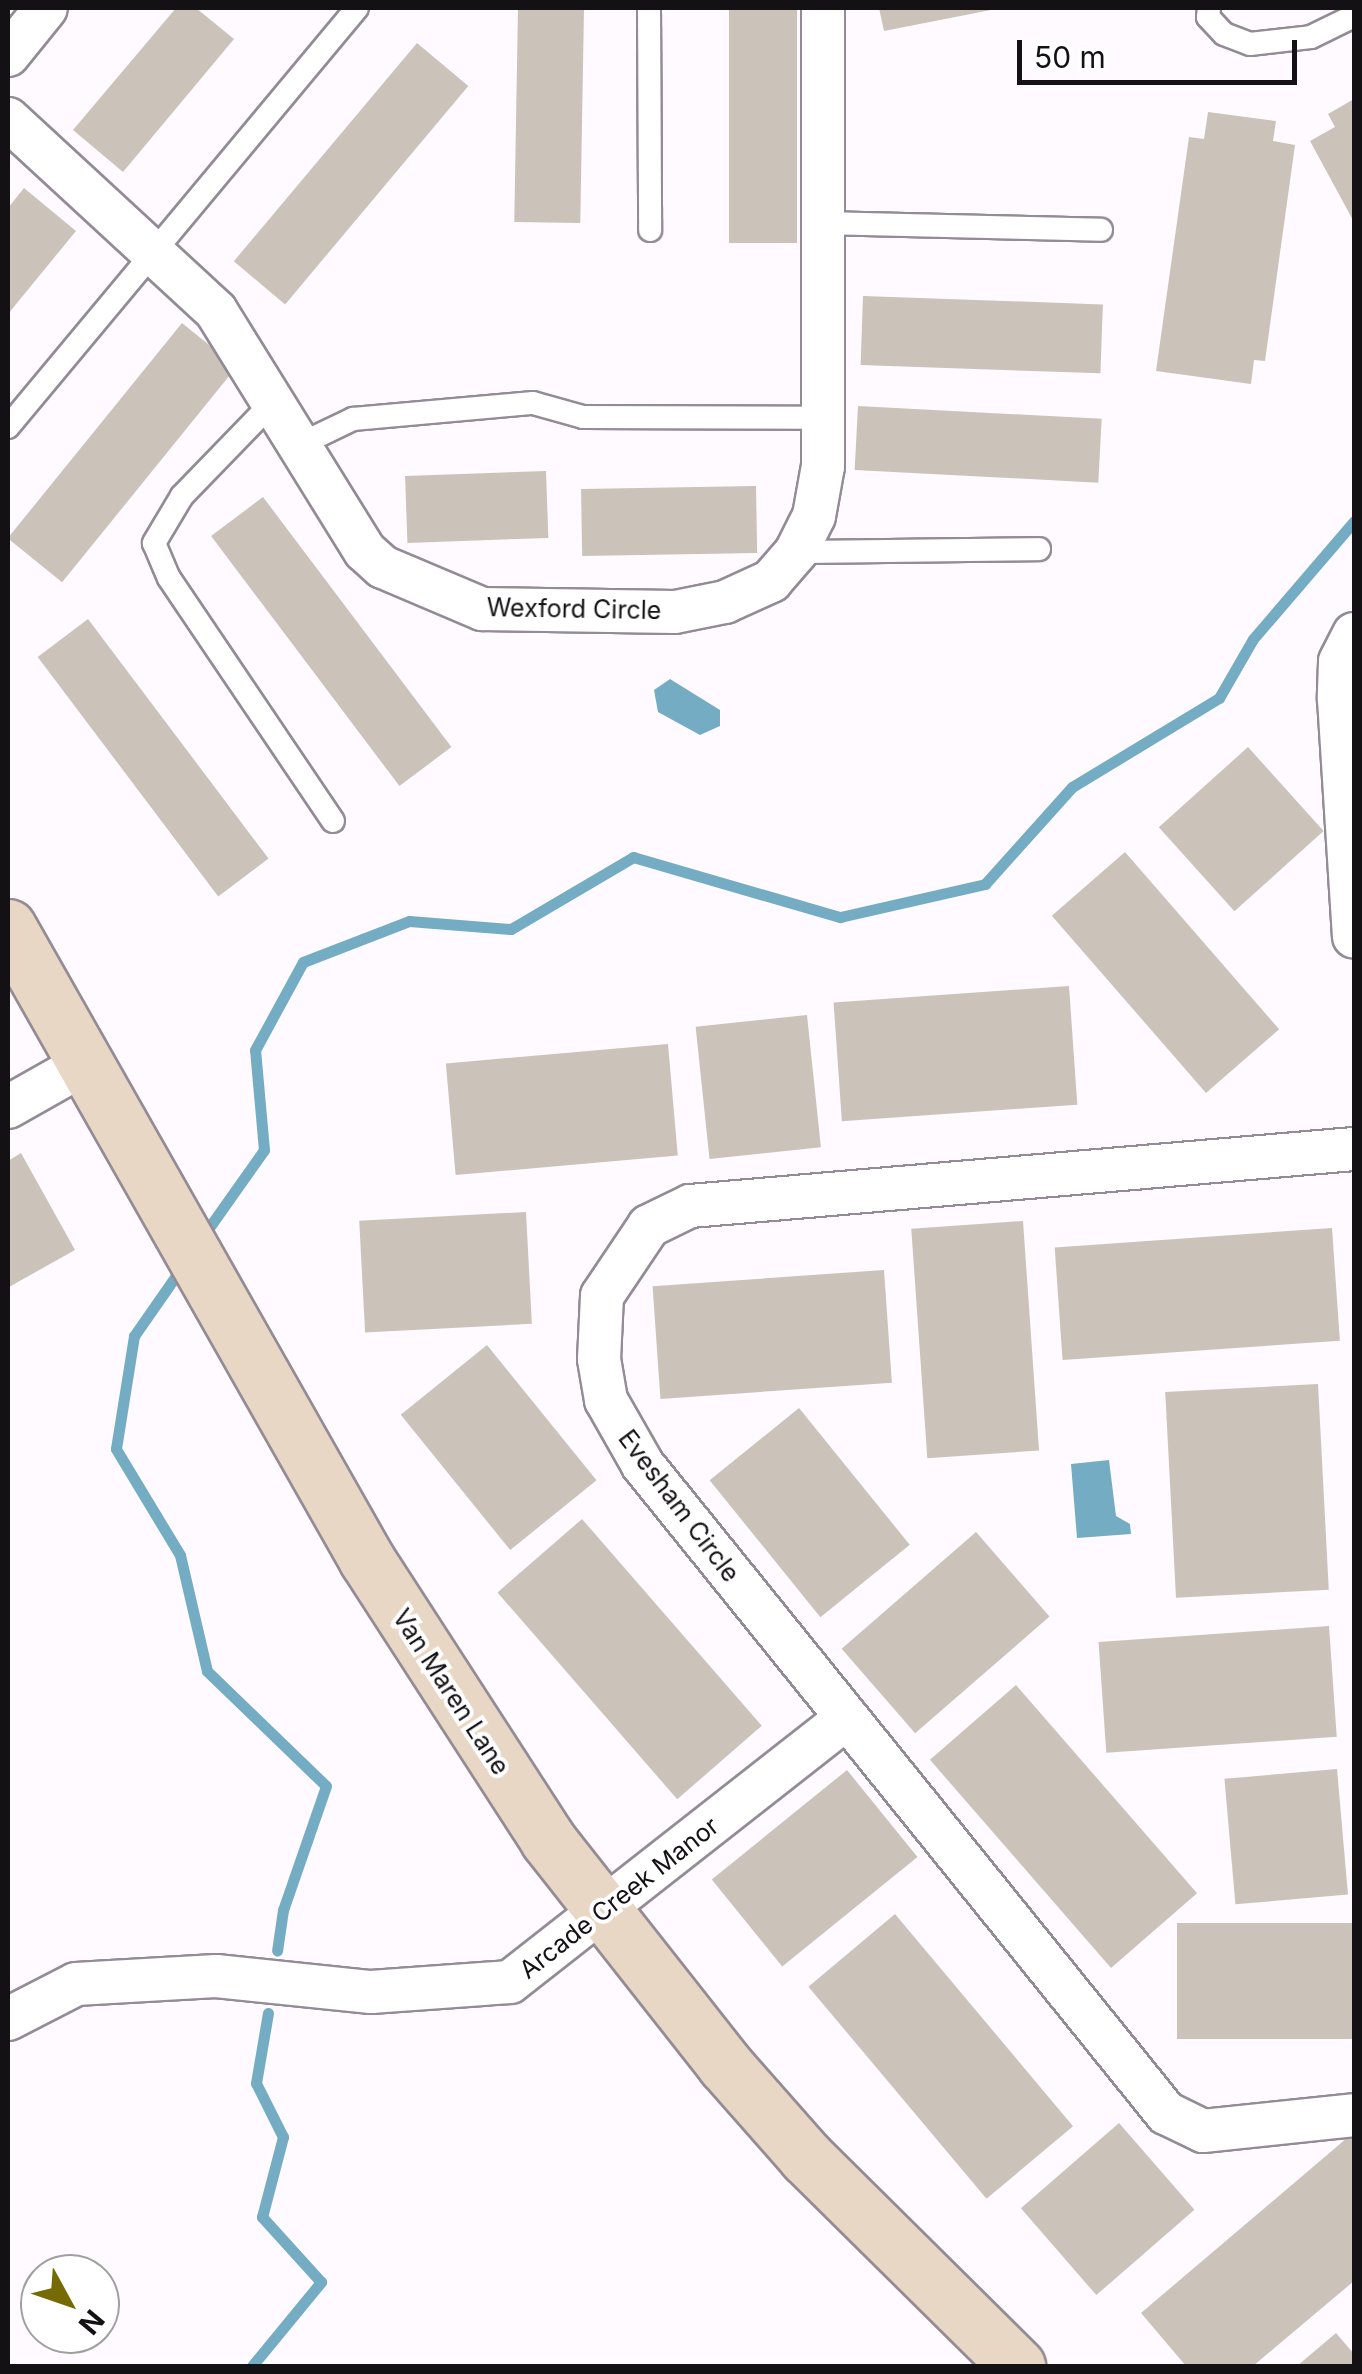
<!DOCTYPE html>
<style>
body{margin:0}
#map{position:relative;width:1362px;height:2374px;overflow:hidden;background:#fefaff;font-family:Inter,sans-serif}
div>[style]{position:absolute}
.water>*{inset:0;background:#74acc3}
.stream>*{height:11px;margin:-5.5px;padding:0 5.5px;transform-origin:5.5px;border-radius:5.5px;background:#74acc3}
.building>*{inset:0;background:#cbc3b9;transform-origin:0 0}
.roads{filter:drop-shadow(2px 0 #938b95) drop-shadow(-2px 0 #938b95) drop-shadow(0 2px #938b95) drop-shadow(0 -2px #938b95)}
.service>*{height:22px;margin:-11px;padding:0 11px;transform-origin:11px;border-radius:11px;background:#fff}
.minor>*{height:42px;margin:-21px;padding:0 21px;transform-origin:21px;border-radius:21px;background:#fff}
.secondary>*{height:55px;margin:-27.5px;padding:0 27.5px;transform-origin:27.5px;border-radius:27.5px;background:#e8d7c4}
span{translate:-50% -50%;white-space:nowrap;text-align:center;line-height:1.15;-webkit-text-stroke:8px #fff;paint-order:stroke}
.street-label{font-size:25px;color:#141115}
.frame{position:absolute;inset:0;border:10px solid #141115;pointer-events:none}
.north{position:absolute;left:20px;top:2254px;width:100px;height:100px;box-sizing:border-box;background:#fff;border:2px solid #a1a0a1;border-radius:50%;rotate:130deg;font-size:28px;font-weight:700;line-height:40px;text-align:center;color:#141115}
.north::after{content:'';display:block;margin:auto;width:35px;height:45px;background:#756a03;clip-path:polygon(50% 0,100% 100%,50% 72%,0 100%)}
.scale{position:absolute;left:1017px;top:40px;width:280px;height:45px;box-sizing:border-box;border:5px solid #141115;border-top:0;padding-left:12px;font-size:30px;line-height:35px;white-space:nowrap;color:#141115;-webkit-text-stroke:8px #fff;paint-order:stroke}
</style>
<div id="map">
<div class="water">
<i style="clip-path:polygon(670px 679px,720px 710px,720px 726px,700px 735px,658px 712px,654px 690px)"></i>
<i style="clip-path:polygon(1109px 1460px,1116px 1516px,1130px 1524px,1131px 1534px,1077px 1538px,1071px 1464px)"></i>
</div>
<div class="stream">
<i style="left:201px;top:1239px;width:109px;rotate:-54.7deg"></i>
<i style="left:264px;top:1150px;width:100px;rotate:-95.1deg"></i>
<i style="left:255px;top:1050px;width:100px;rotate:-61.4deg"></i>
<i style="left:303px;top:962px;width:114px;rotate:-21.1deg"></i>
<i style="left:409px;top:921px;width:102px;rotate:4.5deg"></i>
<i style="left:511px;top:929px;width:142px;rotate:-30.5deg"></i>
<i style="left:633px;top:857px;width:216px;rotate:16.2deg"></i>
<i style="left:840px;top:917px;width:149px;rotate:-12.8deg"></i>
<i style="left:985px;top:884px;width:130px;rotate:-48.1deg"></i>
<i style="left:1072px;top:787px;width:172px;rotate:-31.2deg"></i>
<i style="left:1219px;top:698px;width:68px;rotate:-60deg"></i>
<i style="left:1253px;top:639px;width:155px;rotate:-49.4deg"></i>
<i style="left:182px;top:1267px;width:84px;rotate:124.8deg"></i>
<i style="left:134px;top:1336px;width:114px;rotate:99.1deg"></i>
<i style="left:116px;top:1449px;width:124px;rotate:58.9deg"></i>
<i style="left:180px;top:1555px;width:119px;rotate:76.9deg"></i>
<i style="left:207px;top:1671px;width:165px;rotate:44deg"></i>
<i style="left:326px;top:1786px;width:131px;rotate:109.1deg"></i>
<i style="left:283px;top:1910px;width:41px;rotate:98.3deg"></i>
<i style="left:252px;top:2366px;width:109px;rotate:-50.6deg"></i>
<i style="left:321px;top:2282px;width:88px;rotate:-132.2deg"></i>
<i style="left:262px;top:2217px;width:83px;rotate:-75.3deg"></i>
<i style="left:283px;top:2137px;width:60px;rotate:-116.6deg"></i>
<i style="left:256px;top:2083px;width:71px;rotate:-80.3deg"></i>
</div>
<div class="building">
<i style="clip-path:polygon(176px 8px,196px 8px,234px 39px,123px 172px,73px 130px)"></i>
<i style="left:518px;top:8px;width:66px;height:214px;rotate:1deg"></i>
<i style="left:729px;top:8px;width:68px;height:235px"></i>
<i style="clip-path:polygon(879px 8px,996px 8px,996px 9px,884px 31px)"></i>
<i style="left:417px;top:43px;width:67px;height:285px;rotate:40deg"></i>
<i style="clip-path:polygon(1354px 99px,1354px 222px,1310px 141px,1335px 127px,1328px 114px)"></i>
<i style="clip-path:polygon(1208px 112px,1276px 121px,1273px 141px,1295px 145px,1265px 361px,1254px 360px,1251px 384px,1156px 371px,1189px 137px,1204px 139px)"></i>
<i style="clip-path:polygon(24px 188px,76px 231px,8px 314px,8px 208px)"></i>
<i style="left:863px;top:296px;width:240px;height:69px;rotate:2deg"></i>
<i style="left:182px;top:323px;width:70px;height:277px;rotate:39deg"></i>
<i style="left:858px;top:406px;width:244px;height:64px;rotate:3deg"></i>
<i style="left:546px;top:471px;width:67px;height:141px;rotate:88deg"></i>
<i style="left:756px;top:486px;width:67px;height:175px;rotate:89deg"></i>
<i style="left:263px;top:497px;width:313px;height:65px;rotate:53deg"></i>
<i style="left:88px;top:619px;width:300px;height:63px;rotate:53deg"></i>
<i style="left:1248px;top:747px;width:113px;height:120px;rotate:48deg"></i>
<i style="left:1125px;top:852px;width:235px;height:97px;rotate:49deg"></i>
<i style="left:1069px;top:986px;width:119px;height:236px;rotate:86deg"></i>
<i style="left:807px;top:1015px;width:133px;height:112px;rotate:84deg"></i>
<i style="left:668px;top:1044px;width:112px;height:223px;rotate:85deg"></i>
<i style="clip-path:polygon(21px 1153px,75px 1250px,9px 1287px,8px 1161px)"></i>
<i style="left:526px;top:1212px;width:112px;height:167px;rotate:87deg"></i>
<i style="left:1023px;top:1221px;width:230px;height:112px;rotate:86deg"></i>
<i style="left:1332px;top:1228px;width:113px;height:278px;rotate:86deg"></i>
<i style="left:884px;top:1270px;width:113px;height:232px;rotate:86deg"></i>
<i style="left:487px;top:1345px;width:174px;height:111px;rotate:51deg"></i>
<i style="left:1318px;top:1384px;width:206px;height:153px;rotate:87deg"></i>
<i style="left:799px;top:1408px;width:176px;height:115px;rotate:51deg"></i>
<i style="left:582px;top:1519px;width:274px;height:112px;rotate:49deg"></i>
<i style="left:976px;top:1532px;width:112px;height:178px;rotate:49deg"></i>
<i style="left:1329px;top:1626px;width:111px;height:231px;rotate:86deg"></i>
<i style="left:1016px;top:1685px;width:276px;height:114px;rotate:49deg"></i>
<i style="left:1337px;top:1769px;width:126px;height:113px;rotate:85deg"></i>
<i style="left:847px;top:1770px;width:112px;height:174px;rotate:51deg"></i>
<i style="left:895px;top:1914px;width:277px;height:113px;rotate:50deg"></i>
<i style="left:1354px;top:1923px;width:116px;height:177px;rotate:90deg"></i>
<i style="left:1119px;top:2123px;width:115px;height:130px;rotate:49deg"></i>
<i style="clip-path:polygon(1354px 2132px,1354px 2281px,1253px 2366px,1186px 2366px,1141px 2313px)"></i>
<i style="clip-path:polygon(1336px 2333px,1354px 2354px,1354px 2366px,1297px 2366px)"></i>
</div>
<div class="roads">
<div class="service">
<i style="left:649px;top:8px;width:222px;rotate:89.7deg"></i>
<i style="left:1209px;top:8px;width:9px;rotate:96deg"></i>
<i style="left:1208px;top:17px;width:23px;rotate:47deg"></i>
<i style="left:1224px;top:34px;width:28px;rotate:21deg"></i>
<i style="left:1250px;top:44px;width:61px;rotate:-6.5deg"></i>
<i style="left:1311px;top:37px;width:48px;rotate:-26deg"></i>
<i style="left:823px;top:223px;width:278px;rotate:1.4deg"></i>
<i style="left:275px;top:400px;width:134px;rotate:134.1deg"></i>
<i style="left:182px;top:496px;width:55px;rotate:120.8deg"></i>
<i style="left:154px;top:543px;width:38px;rotate:67deg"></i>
<i style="left:169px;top:578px;width:293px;rotate:56deg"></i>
<i style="left:8px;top:427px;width:545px;rotate:-50.21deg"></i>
<i style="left:301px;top:444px;width:58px;rotate:-25.7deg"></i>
<i style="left:353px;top:419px;width:181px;rotate:-5.1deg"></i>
<i style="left:533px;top:403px;width:52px;rotate:15.6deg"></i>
<i style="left:583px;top:417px;width:240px;rotate:0.2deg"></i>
<i style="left:796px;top:552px;width:243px;rotate:-0.7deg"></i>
</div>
<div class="minor">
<i style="left:8px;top:55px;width:60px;rotate:-51deg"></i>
<i style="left:8px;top:119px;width:283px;rotate:42.7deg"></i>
<i style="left:216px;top:311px;width:282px;rotate:58.2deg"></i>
<i style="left:365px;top:551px;width:24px;rotate:42deg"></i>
<i style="left:383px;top:567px;width:108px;rotate:23deg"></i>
<i style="left:482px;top:609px;width:193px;rotate:0.9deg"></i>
<i style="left:675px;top:612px;width:51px;rotate:-11.3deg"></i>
<i style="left:725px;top:602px;width:51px;rotate:-24.5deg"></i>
<i style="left:771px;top:581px;width:38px;rotate:-49deg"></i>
<i style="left:796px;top:552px;width:40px;rotate:-63.4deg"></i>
<i style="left:814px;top:516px;width:51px;rotate:-79.8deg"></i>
<i style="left:823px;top:466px;width:458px;rotate:-90deg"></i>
<i style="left:1354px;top:634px;width:31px;rotate:117deg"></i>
<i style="left:1340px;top:662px;width:37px;rotate:92deg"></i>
<i style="left:1339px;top:699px;width:238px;rotate:86.4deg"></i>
<i style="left:8px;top:1107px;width:87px;rotate:-29.5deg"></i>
<i style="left:1354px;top:1149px;width:666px;rotate:175.09deg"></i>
<i style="left:690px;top:1206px;width:46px;rotate:154deg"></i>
<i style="left:649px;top:1226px;width:84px;rotate:123.9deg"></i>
<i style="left:602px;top:1296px;width:63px;rotate:92.7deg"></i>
<i style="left:599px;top:1359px;width:42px;rotate:80.3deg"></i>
<i style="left:606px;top:1400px;width:75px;rotate:60.4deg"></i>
<i style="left:643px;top:1465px;width:833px;rotate:51.09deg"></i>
<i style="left:1166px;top:2113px;width:41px;rotate:25.9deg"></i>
<i style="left:1203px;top:2131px;width:152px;rotate:-6deg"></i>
<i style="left:8px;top:2019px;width:76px;rotate:-27.2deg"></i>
<i style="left:76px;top:1984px;width:140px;rotate:-3.3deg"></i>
<i style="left:216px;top:1976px;width:156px;rotate:5.9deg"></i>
<i style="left:371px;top:1992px;width:139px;rotate:-4.1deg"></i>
<i style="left:510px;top:1982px;width:428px;rotate:-38.1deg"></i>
</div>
<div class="secondary">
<i style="left:8px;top:927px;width:728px;rotate:60.44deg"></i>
<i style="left:367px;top:1560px;width:333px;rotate:57.1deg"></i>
<i style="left:548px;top:1840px;width:286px;rotate:51.8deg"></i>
<i style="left:725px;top:2065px;width:123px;rotate:48.6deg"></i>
<i style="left:806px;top:2157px;width:297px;rotate:44.7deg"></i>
</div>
</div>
<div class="street-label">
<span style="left:574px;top:609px;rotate:1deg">Wexford Circle</span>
<span style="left:679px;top:1506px;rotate:53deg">Evesham Circle</span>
<span style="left:451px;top:1692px;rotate:57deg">Van Maren Lane</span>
<span style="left:619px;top:1898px;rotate:-38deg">Arcade Creek Manor</span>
</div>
<div class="frame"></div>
<div class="north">N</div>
<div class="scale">50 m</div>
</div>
